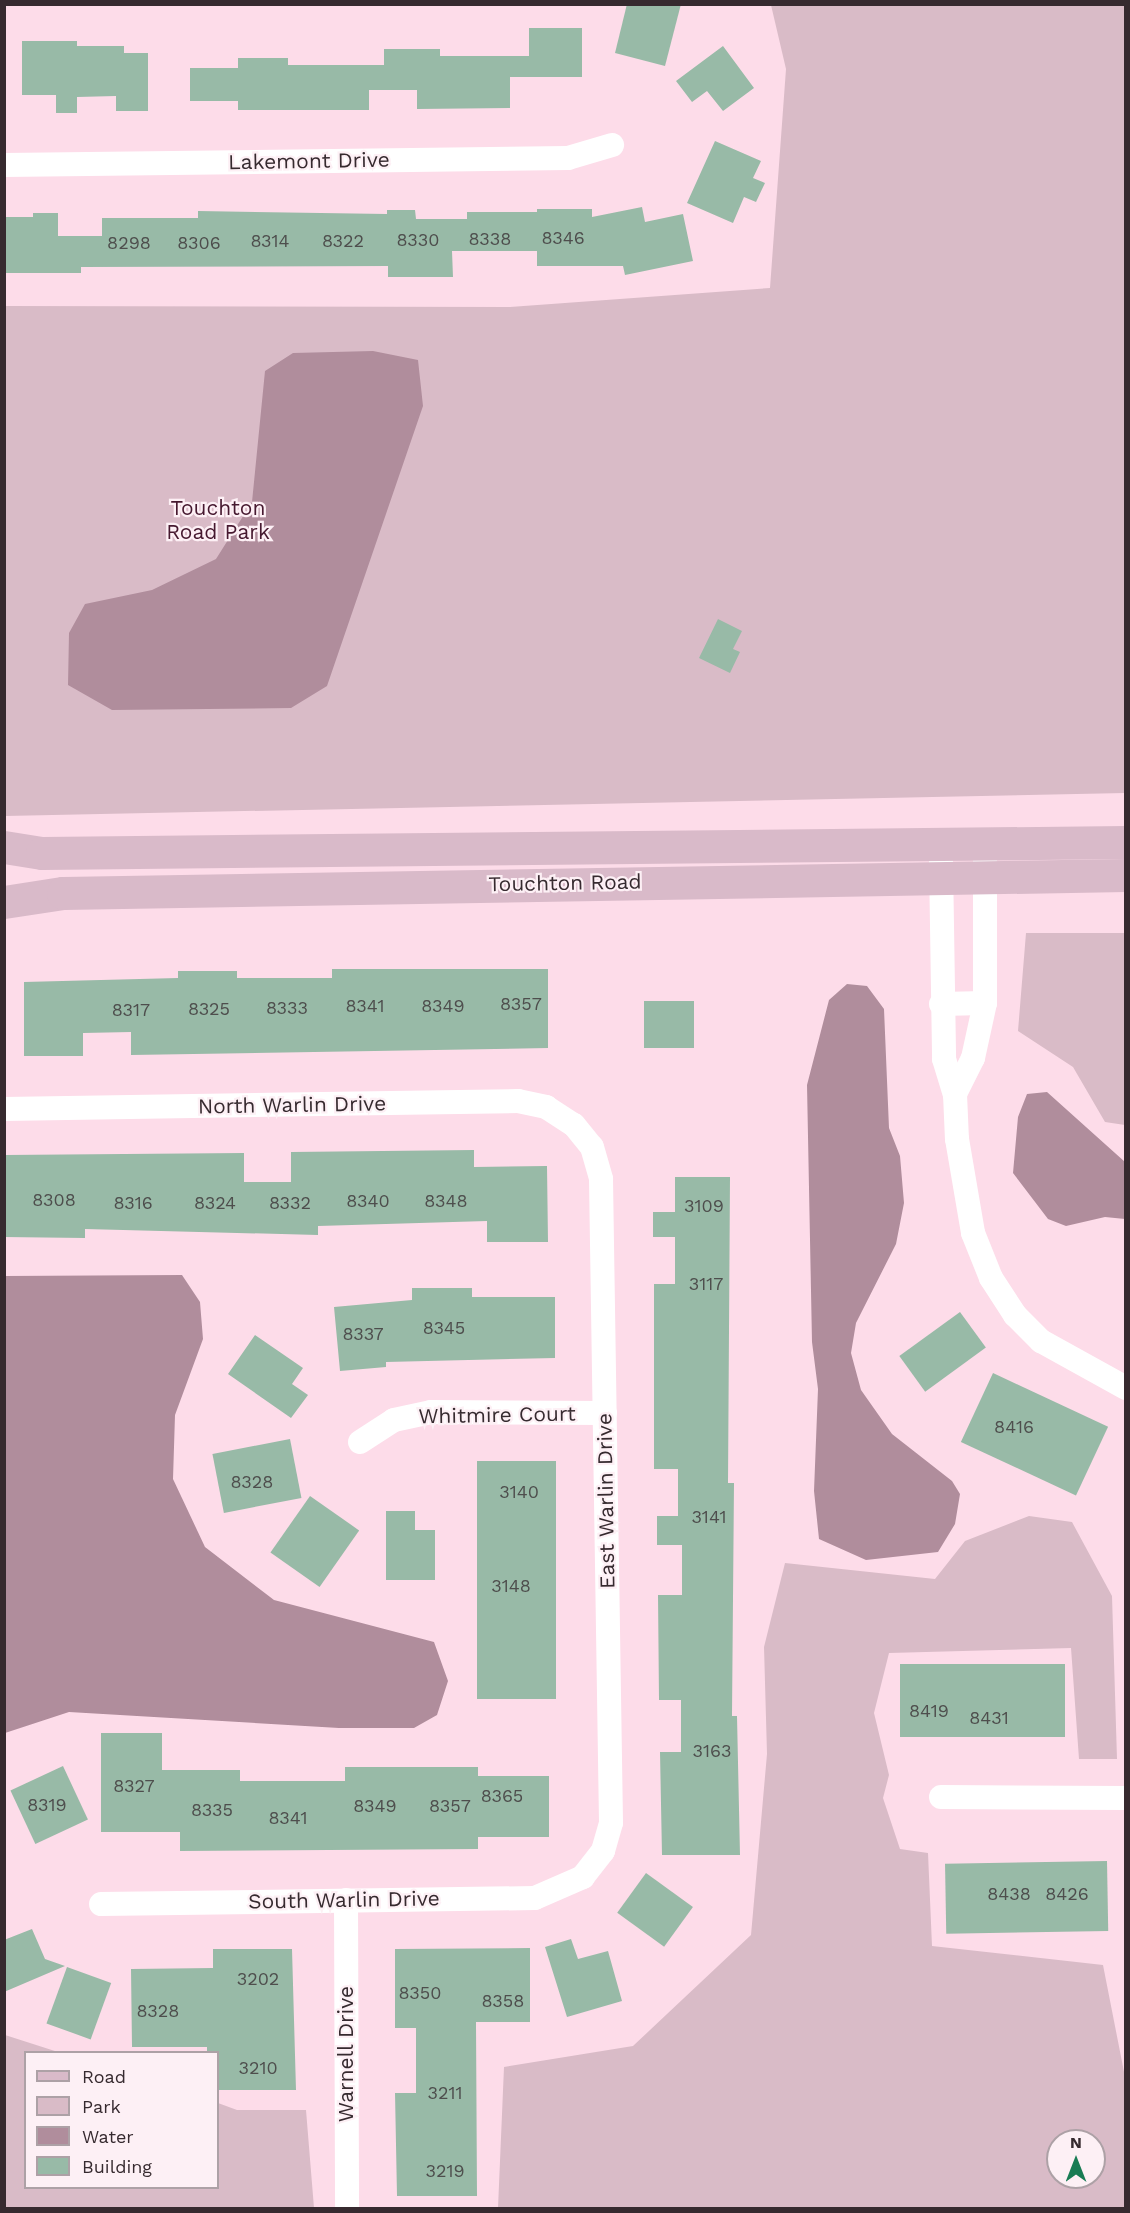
<!DOCTYPE html>
<style>
body{margin:0}
#map{position:relative;width:1130px;height:2213px;overflow:hidden;background:#fddce9;font-family:"Work Sans",sans-serif}
div>[style]{position:absolute}
.green>*{inset:0;background:#d9bbc7}
.water>*{inset:0;background:#b08d9c}
.building>*{inset:0;background:#98baa7;transform-origin:0 0}
.street>*{height:24px;margin:-12px;padding:0 12px;transform-origin:12px;border-radius:12px;background:#fff}
.secondary>*{height:33px;margin:-16.5px;padding:0 16.5px;transform-origin:16.5px;border-radius:16.5px;background:#d9bac9}
span{translate:-50% -50%;white-space:nowrap;text-align:center;line-height:1.15;-webkit-text-stroke:4.5px #fdf0f5;paint-order:stroke}
.number-label{font-size:18px;color:#4e4e4d}
.number-label span{-webkit-text-stroke-width:0}
.street-label{font-size:21px;color:#362a2f}
.park-label{font-size:21px;color:#46182f}
.frame{position:absolute;inset:0;border:6px solid #362a2f;pointer-events:none}
.legend{position:absolute;left:24px;top:2051px;width:195px;height:138px;box-sizing:border-box;background:#fdf0f5;border:2px solid #ada1a6;margin:0;padding:8px 10px;list-style:none;font-size:18px;color:#362a2f}
.legend li{display:flex;align-items:center;gap:12px;height:30px}
.legend b{width:30px;border:2px solid #ada1a6}
.north{position:absolute;left:1046px;top:2129px;width:60px;height:60px;box-sizing:border-box;background:#fdf0f5;border:2px solid #ada1a6;border-radius:50%;rotate:0deg;font-size:16px;font-weight:700;line-height:24px;text-align:center;color:#362a2f}
.north::after{content:'';display:block;margin:auto;width:21px;height:27px;background:#197c54;clip-path:polygon(50% 0,100% 100%,50% 72%,0 100%)}
</style>
<div id="map">
<div class="green">
<i style="clip-path:polygon(771px 5px,1125px 5px,1125px 793px,5px 816px,4px 306px,510px 307px,770px 288px,786px 69px)"></i>
<i style="clip-path:polygon(1026px 933px,1125px 933px,1125px 1125px,1105px 1122px,1073px 1067px,1018px 1031px)"></i>
<i style="clip-path:polygon(evenodd,1029px 1516px,1072px 1522px,1112px 1596px,1117px 1759px,1079px 1759px,1071px 1648px,889px 1653px,874px 1713px,889px 1775px,883px 1798px,900px 1849px,928px 1853px,932px 1946px,1103px 1965px,1125px 2077px,1125px 2208px,498px 2208px,504px 2067px,633px 2046px,751px 1935px,767px 1754px,764px 1647px,785px 1563px,935px 1579px,965px 1541px,1029px 1516px,1058px 2141px,1094px 2141px,1094px 2177px,1058px 2177px,1058px 2141px)"></i>
<i style="clip-path:polygon(5px 2035px,58px 2052px,26px 2052px,26px 2188px,218px 2188px,218px 2103px,237px 2110px,306px 2110px,314px 2208px,5px 2208px)"></i>
</div>
<div class="water">
<i style="clip-path:polygon(373px 351px,418px 360px,423px 406px,327px 686px,291px 708px,112px 710px,68px 685px,69px 633px,85px 604px,152px 590px,216px 559px,252px 502px,265px 371px,293px 353px)"></i>
<i style="clip-path:polygon(847px 984px,867px 986px,884px 1009px,889px 1128px,900px 1156px,904px 1203px,896px 1244px,856px 1323px,851px 1353px,861px 1390px,892px 1434px,952px 1481px,960px 1494px,955px 1524px,938px 1552px,866px 1560px,819px 1539px,814px 1491px,818px 1389px,812px 1342px,807px 1085px,829px 1000px)"></i>
<i style="clip-path:polygon(1047px 1092px,1125px 1162px,1125px 1219px,1105px 1217px,1066px 1226px,1048px 1219px,1013px 1173px,1018px 1117px,1027px 1094px)"></i>
<i style="clip-path:polygon(182px 1275px,200px 1302px,203px 1339px,175px 1415px,173px 1479px,205px 1547px,274px 1600px,434px 1642px,448px 1681px,437px 1715px,414px 1728px,339px 1728px,69px 1712px,5px 1733px,5px 1276px)"></i>
</div>
<div class="building">
<i style="clip-path:polygon(627px 4px,681px 4px,665px 66px,615px 53px)"></i>
<i style="clip-path:polygon(529px 28px,582px 28px,582px 77px,510px 77px,510px 108px,417px 109px,417px 90px,369px 90px,369px 110px,238px 110px,238px 101px,190px 101px,190px 68px,238px 68px,238px 58px,288px 58px,288px 65px,384px 65px,384px 49px,440px 49px,440px 56px,529px 56px)"></i>
<i style="clip-path:polygon(22px 41px,77px 41px,77px 46px,124px 46px,124px 53px,148px 53px,148px 111px,116px 111px,116px 96px,77px 97px,77px 113px,56px 113px,56px 95px,22px 95px)"></i>
<i style="clip-path:polygon(723px 46px,754px 88px,723px 111px,707px 91px,692px 102px,676px 81px)"></i>
<i style="clip-path:polygon(715px 141px,761px 161px,753px 178px,765px 183px,756px 202px,744px 197px,733px 223px,687px 203px)"></i>
<i style="clip-path:polygon(642px 207px,645px 222px,683px 214px,693px 261px,625px 275px,623px 266px,537px 266px,537px 251px,452px 251px,453px 277px,388px 277px,388px 266px,81px 267px,81px 273px,4px 273px,4px 217px,33px 217px,33px 213px,58px 213px,58px 236px,102px 236px,102px 218px,198px 218px,198px 211px,387px 214px,387px 210px,415px 210px,416px 219px,467px 219px,467px 212px,537px 212px,537px 209px,592px 209px,592px 217px)"></i>
<i style="clip-path:polygon(718px 619px,742px 631px,733px 649px,740px 652px,730px 673px,699px 658px)"></i>
<i style="clip-path:polygon(332px 969px,548px 969px,548px 1048px,131px 1055px,131px 1032px,83px 1033px,83px 1056px,24px 1056px,24px 982px,178px 978px,178px 971px,237px 971px,237px 978px,332px 978px)"></i>
<i style="left:644px;top:1001px;width:50px;height:47px"></i>
<i style="clip-path:polygon(474px 1150px,474px 1167px,547px 1166px,548px 1242px,487px 1242px,487px 1221px,318px 1226px,318px 1235px,85px 1229px,85px 1238px,4px 1237px,4px 1155px,244px 1153px,244px 1182px,291px 1182px,291px 1152px)"></i>
<i style="clip-path:polygon(675px 1177px,730px 1177px,728px 1483px,734px 1483px,732px 1716px,737px 1716px,740px 1855px,662px 1855px,660px 1752px,681px 1752px,681px 1700px,659px 1700px,658px 1595px,682px 1595px,682px 1545px,657px 1545px,657px 1516px,678px 1516px,678px 1469px,654px 1469px,654px 1284px,675px 1284px,675px 1237px,653px 1237px,653px 1212px,675px 1212px)"></i>
<i style="clip-path:polygon(412px 1288px,472px 1288px,472px 1297px,555px 1297px,555px 1358px,386px 1362px,386px 1367px,340px 1371px,334px 1307px,412px 1300px)"></i>
<i style="left:960px;top:1312px;width:44px;height:75px;rotate:54deg"></i>
<i style="clip-path:polygon(255px 1335px,303px 1368px,292px 1384px,308px 1395px,291px 1418px,228px 1374px)"></i>
<i style="left:993px;top:1373px;width:127px;height:76px;rotate:25deg"></i>
<i style="left:290px;top:1439px;width:60px;height:79px;rotate:79deg"></i>
<i style="left:477px;top:1461px;width:79px;height:238px"></i>
<i style="left:310px;top:1496px;width:60px;height:69px;rotate:35deg"></i>
<i style="clip-path:polygon(386px 1511px,415px 1511px,415px 1530px,435px 1530px,435px 1580px,386px 1580px)"></i>
<i style="left:1065px;top:1664px;width:73px;height:165px;rotate:90deg"></i>
<i style="clip-path:polygon(101px 1733px,162px 1733px,162px 1770px,240px 1770px,240px 1781px,345px 1781px,345px 1767px,478px 1767px,478px 1776px,549px 1776px,549px 1837px,478px 1837px,478px 1849px,180px 1851px,180px 1832px,101px 1832px)"></i>
<i style="left:63px;top:1766px;width:59px;height:58px;rotate:65deg"></i>
<i style="left:1107px;top:1861px;width:70px;height:162px;rotate:89deg"></i>
<i style="left:646px;top:1873px;width:58px;height:49px;rotate:36deg"></i>
<i style="clip-path:polygon(32px 1929px,45px 1959px,65px 1966px,4px 1992px,4px 1940px)"></i>
<i style="clip-path:polygon(571px 1939px,578px 1959px,608px 1951px,622px 2001px,567px 2017px,545px 1947px)"></i>
<i style="clip-path:polygon(530px 1948px,530px 2022px,476px 2022px,477px 2196px,397px 2196px,395px 2093px,416px 2093px,416px 2028px,395px 2028px,395px 1949px)"></i>
<i style="clip-path:polygon(213px 1949px,292px 1949px,296px 2090px,218px 2090px,218px 2052px,207px 2052px,207px 2047px,132px 2047px,131px 1969px,213px 1968px)"></i>
<i style="left:67px;top:1967px;width:47px;height:60px;rotate:20deg"></i>
</div>
<div class="street">
<i style="left:4px;top:165px;width:564px;rotate:-0.71deg"></i>
<i style="left:568px;top:158px;width:46px;rotate:-16.5deg"></i>
<i style="left:941px;top:862px;width:197px;rotate:89.1deg"></i>
<i style="left:944px;top:1059px;width:37px;rotate:73deg"></i>
<i style="left:955px;top:1094px;width:45px;rotate:87.5deg"></i>
<i style="left:957px;top:1139px;width:95px;rotate:80.3deg"></i>
<i style="left:973px;top:1233px;width:48px;rotate:68.2deg"></i>
<i style="left:991px;top:1278px;width:44px;rotate:57deg"></i>
<i style="left:1015px;top:1315px;width:37px;rotate:45deg"></i>
<i style="left:1041px;top:1341px;width:97px;rotate:28.9deg"></i>
<i style="left:941px;top:1004px;width:44px;rotate:-1.3deg"></i>
<i style="left:955px;top:1094px;width:40px;rotate:-63.4deg"></i>
<i style="left:973px;top:1058px;width:56px;rotate:-77.7deg"></i>
<i style="left:985px;top:1003px;width:141px;rotate:-90deg"></i>
<i style="left:4px;top:1109px;width:514px;rotate:-0.89deg"></i>
<i style="left:518px;top:1101px;width:29px;rotate:12deg"></i>
<i style="left:546px;top:1107px;width:33px;rotate:33deg"></i>
<i style="left:574px;top:1125px;width:28px;rotate:51deg"></i>
<i style="left:592px;top:1147px;width:33px;rotate:74deg"></i>
<i style="left:601px;top:1179px;width:644px;rotate:89.11deg"></i>
<i style="left:611px;top:1823px;width:29px;rotate:106deg"></i>
<i style="left:603px;top:1851px;width:33px;rotate:128deg"></i>
<i style="left:583px;top:1877px;width:52px;rotate:156.4deg"></i>
<i style="left:535px;top:1898px;width:434px;rotate:179.2deg"></i>
<i style="left:360px;top:1442px;width:40px;rotate:-32.9deg"></i>
<i style="left:394px;top:1420px;width:38px;rotate:-12deg"></i>
<i style="left:431px;top:1412px;width:174px;rotate:0.3deg"></i>
<i style="left:941px;top:1797px;width:185px;rotate:0.3deg"></i>
<i style="left:346px;top:1900px;width:308px;rotate:89.8deg"></i>
</div>
<div class="secondary">
<i style="left:4px;top:847px;width:38px;rotate:9deg"></i>
<i style="left:42px;top:853px;width:1084px;rotate:-0.58deg"></i>
<i style="left:4px;top:902px;width:60px;rotate:-8.7deg"></i>
<i style="left:63px;top:893px;width:1063px;rotate:-0.97deg"></i>
</div>
<div class="number-label">
<span style="left:563px;top:238px">8346</span>
<span style="left:490px;top:239px">8338</span>
<span style="left:418px;top:240px">8330</span>
<span style="left:270px;top:241px">8314</span>
<span style="left:343px;top:241px">8322</span>
<span style="left:129px;top:243px">8298</span>
<span style="left:199px;top:243px">8306</span>
<span style="left:521px;top:1004px">8357</span>
<span style="left:365px;top:1006px">8341</span>
<span style="left:443px;top:1006px">8349</span>
<span style="left:287px;top:1008px">8333</span>
<span style="left:209px;top:1009px">8325</span>
<span style="left:131px;top:1010px">8317</span>
<span style="left:54px;top:1200px">8308</span>
<span style="left:368px;top:1201px">8340</span>
<span style="left:446px;top:1201px">8348</span>
<span style="left:133px;top:1203px">8316</span>
<span style="left:215px;top:1203px">8324</span>
<span style="left:290px;top:1203px">8332</span>
<span style="left:704px;top:1206px">3109</span>
<span style="left:706px;top:1284px">3117</span>
<span style="left:444px;top:1328px">8345</span>
<span style="left:363px;top:1334px">8337</span>
<span style="left:1014px;top:1427px">8416</span>
<span style="left:252px;top:1482px">8328</span>
<span style="left:519px;top:1492px">3140</span>
<span style="left:709px;top:1517px">3141</span>
<span style="left:511px;top:1586px">3148</span>
<span style="left:929px;top:1711px">8419</span>
<span style="left:989px;top:1718px">8431</span>
<span style="left:712px;top:1751px">3163</span>
<span style="left:134px;top:1786px">8327</span>
<span style="left:502px;top:1796px">8365</span>
<span style="left:47px;top:1805px">8319</span>
<span style="left:375px;top:1806px">8349</span>
<span style="left:450px;top:1806px">8357</span>
<span style="left:212px;top:1810px">8335</span>
<span style="left:288px;top:1818px">8341</span>
<span style="left:1009px;top:1894px">8438</span>
<span style="left:1067px;top:1894px">8426</span>
<span style="left:258px;top:1979px">3202</span>
<span style="left:420px;top:1993px">8350</span>
<span style="left:503px;top:2001px">8358</span>
<span style="left:158px;top:2011px">8328</span>
<span style="left:258px;top:2068px">3210</span>
<span style="left:445px;top:2093px">3211</span>
<span style="left:445px;top:2171px">3219</span>
</div>
<div class="street-label">
<span style="left:309px;top:161px;rotate:-1deg">Lakemont Drive</span>
<span style="left:565px;top:883px;rotate:-1deg">Touchton Road</span>
<span style="left:292px;top:1105px;rotate:-1deg">North Warlin Drive</span>
<span style="left:497px;top:1415px;rotate:-1deg">Whitmire Court</span>
<span style="left:606px;top:1501px;rotate:-91deg">East Warlin Drive</span>
<span style="left:344px;top:1900px;rotate:-1deg">South Warlin Drive</span>
<span style="left:346px;top:2054px;rotate:-90deg">Warnell Drive</span>
</div>
<div class="park-label">
<span style="left:218px;top:520px">Touchton<br>Road Park</span>
</div>
<div class="frame"></div>
<ul class="legend">
<li><b style="height:8px;background:#d9bac9"></b>Road</li>
<li><b style="height:16px;background:#d9bbc7"></b>Park</li>
<li><b style="height:16px;background:#b08d9c"></b>Water</li>
<li><b style="height:16px;background:#98baa7"></b>Building</li>
</ul>
<div class="north">N</div>
</div>
